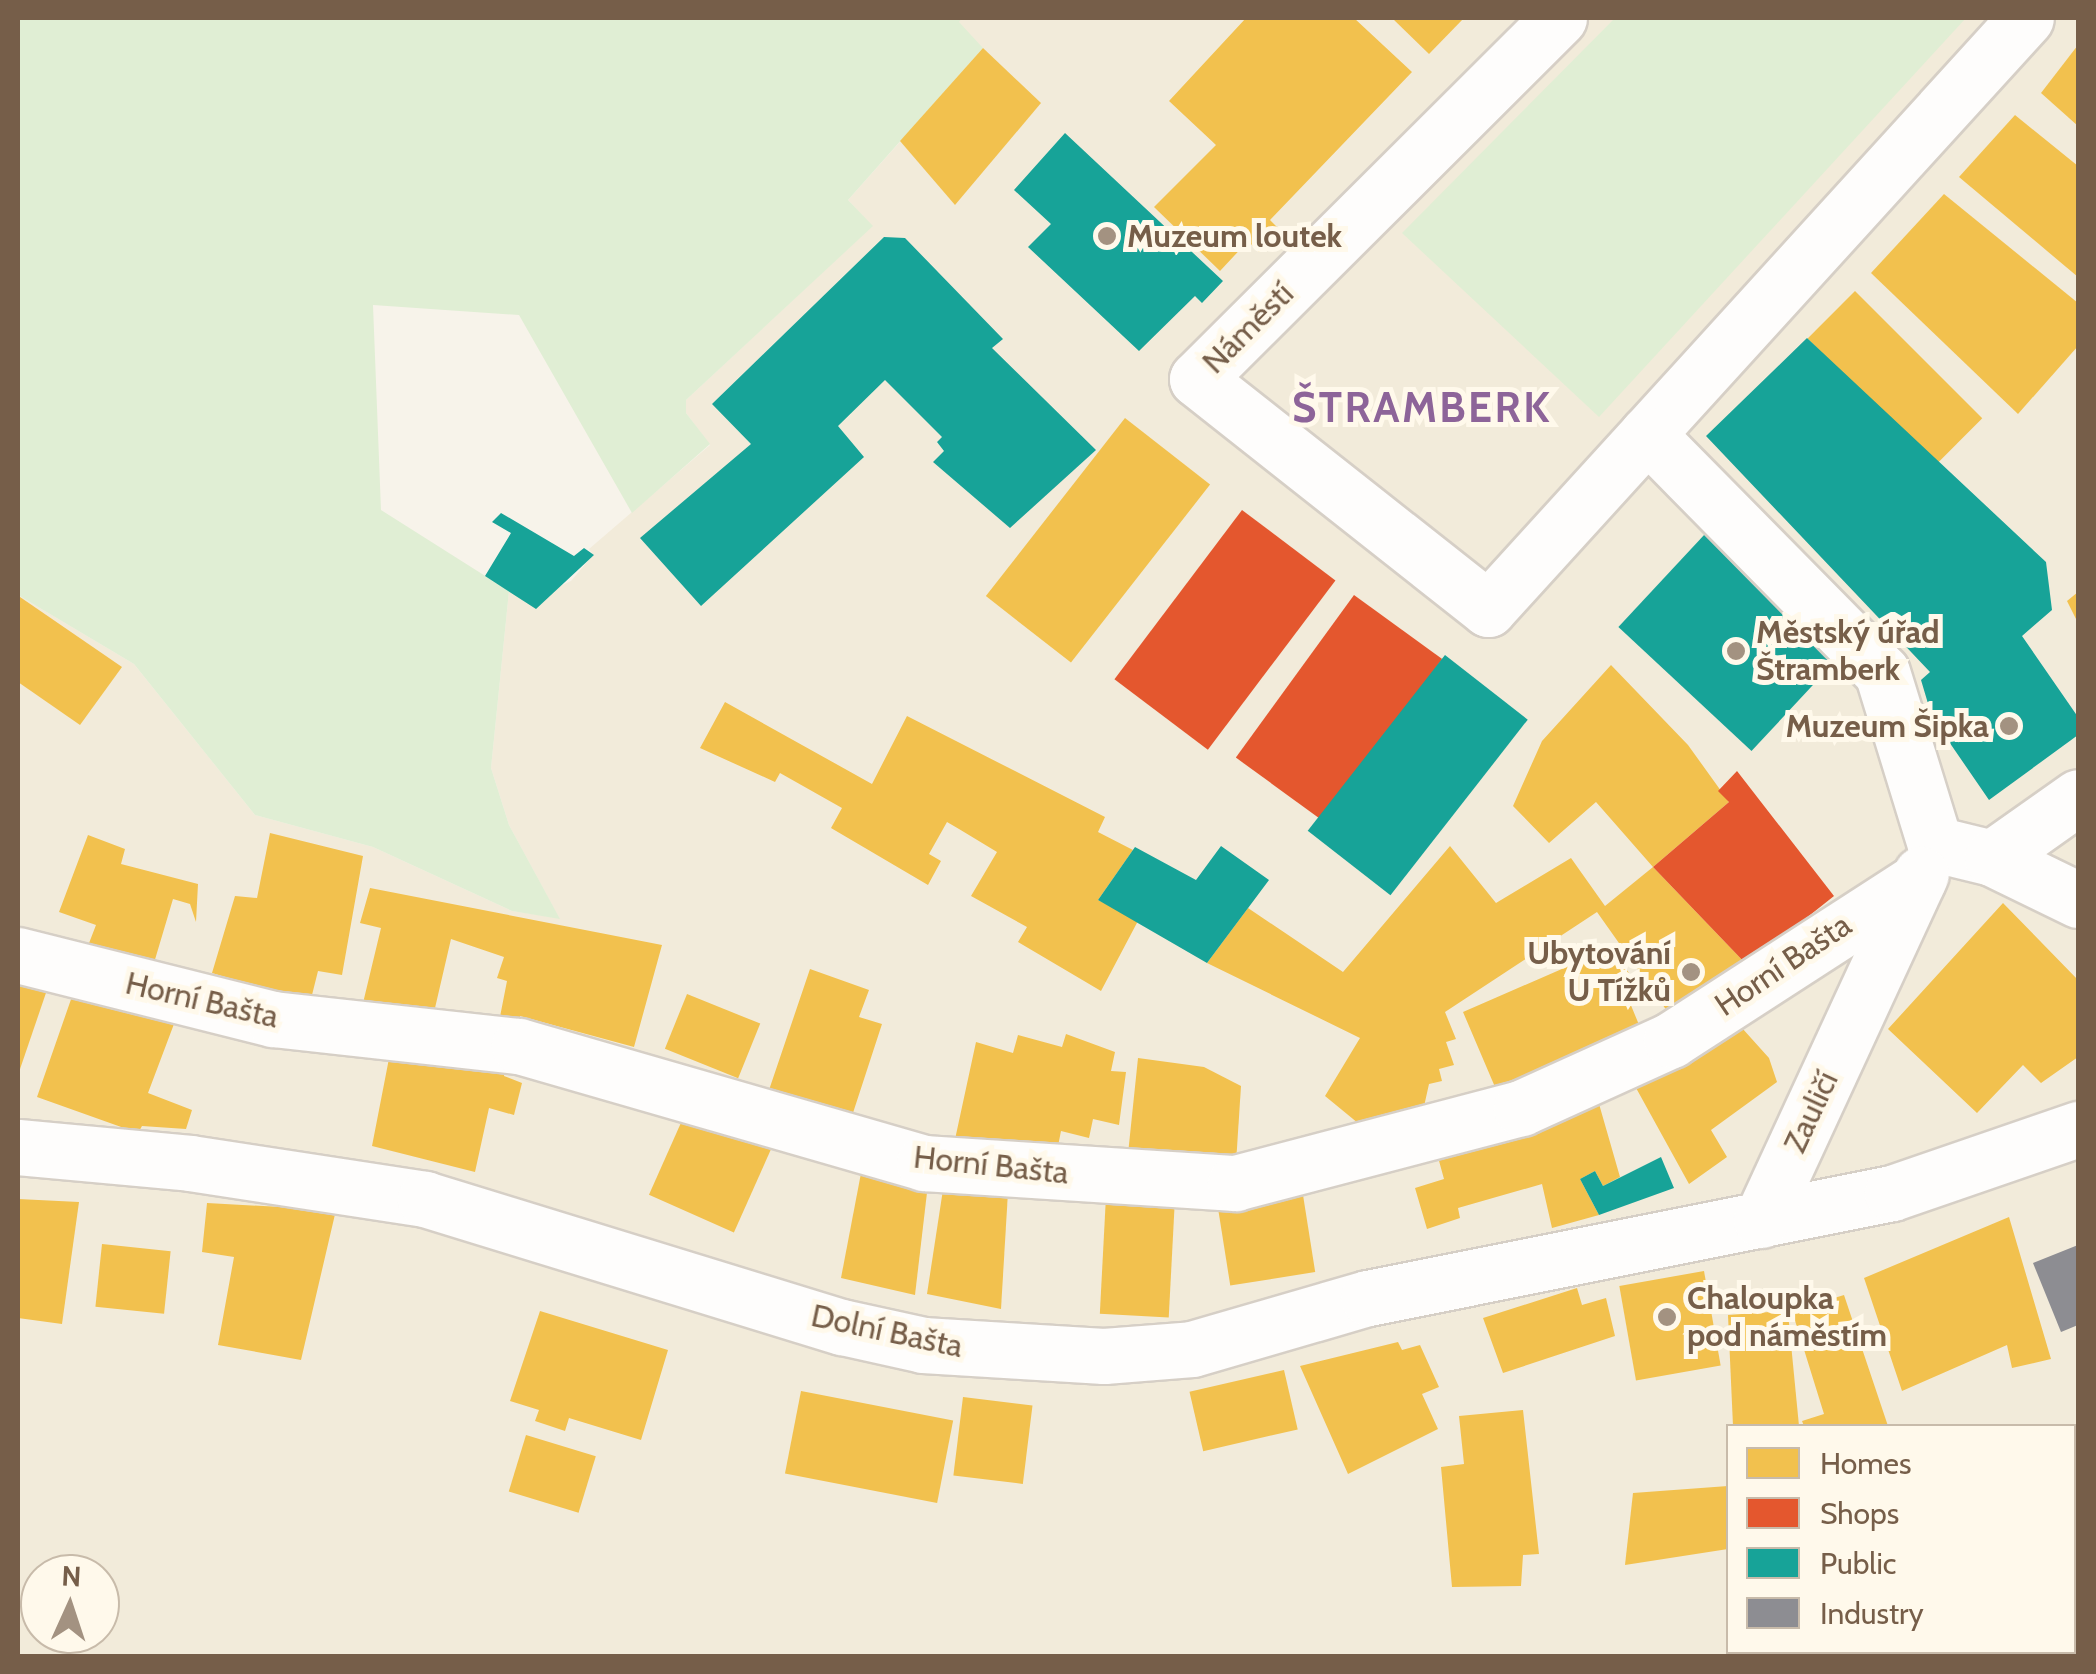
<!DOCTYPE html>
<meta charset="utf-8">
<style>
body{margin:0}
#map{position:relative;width:2096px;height:1674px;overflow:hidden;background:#f7f3ea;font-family:Cabin,sans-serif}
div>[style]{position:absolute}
.residential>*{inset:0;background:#f2ebda}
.green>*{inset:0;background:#e0eed4}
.homes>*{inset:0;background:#f2c14e;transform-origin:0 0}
.shops>*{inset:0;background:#e4572e;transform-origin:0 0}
.public>*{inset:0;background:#17a398;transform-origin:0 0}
.industry>*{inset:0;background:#8d8d92}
.roads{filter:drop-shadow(2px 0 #d6cfc6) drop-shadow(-2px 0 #d6cfc6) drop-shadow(0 2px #d6cfc6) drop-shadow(0 -2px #d6cfc6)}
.minor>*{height:55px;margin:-27.5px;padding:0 27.5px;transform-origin:27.5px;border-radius:27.5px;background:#fefdfc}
.dots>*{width:28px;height:28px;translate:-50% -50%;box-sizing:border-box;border:5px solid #fff9eb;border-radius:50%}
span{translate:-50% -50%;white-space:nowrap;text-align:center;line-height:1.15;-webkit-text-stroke:10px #fff9eb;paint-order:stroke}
.poi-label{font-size:32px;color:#765e49;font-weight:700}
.left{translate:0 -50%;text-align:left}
.right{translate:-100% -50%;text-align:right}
.street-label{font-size:32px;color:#765e49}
.district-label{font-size:42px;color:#8d6499;font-weight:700;letter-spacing:2.5px}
.frame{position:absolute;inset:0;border:20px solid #765e49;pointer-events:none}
.legend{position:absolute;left:1726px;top:1424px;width:350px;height:230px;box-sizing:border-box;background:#fff9eb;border:2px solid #c8bbaa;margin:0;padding:12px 18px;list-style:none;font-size:30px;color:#765e49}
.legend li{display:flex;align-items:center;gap:20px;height:50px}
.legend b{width:50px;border:2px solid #c8bbaa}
.north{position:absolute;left:20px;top:1554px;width:100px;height:100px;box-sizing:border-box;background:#fff9eb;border:2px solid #c8bbaa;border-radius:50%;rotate:3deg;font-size:28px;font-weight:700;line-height:40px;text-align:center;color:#765e49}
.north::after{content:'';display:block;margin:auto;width:35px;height:45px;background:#a39281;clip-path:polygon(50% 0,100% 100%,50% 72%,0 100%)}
</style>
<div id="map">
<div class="residential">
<i style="clip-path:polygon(evenodd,962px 18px,2078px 18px,2078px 1656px,18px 1656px,18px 595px,134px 664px,255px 815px,373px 847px,512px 911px,559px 918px,509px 825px,491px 768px,509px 591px,556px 588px,571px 581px,593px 555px,589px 549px,710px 445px,686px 413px,686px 400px,872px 226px,848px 200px,983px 49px,958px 22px,962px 18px,1728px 1426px,2074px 1426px,2074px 1652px,1728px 1652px,1728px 1426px,962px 18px,40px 1574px,100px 1574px,100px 1634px,40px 1634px,40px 1574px)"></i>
</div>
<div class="green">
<i style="clip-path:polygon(18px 18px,962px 18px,959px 22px,983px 48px,848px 200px,873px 226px,686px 400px,686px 413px,710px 444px,632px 513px,519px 315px,373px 305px,381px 510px,509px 591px,491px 768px,509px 825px,560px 919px,512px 911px,373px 847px,255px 815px,134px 664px,18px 595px)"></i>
<i style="clip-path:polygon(1615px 18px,1966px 18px,1599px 417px,1402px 233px)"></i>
</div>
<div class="homes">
<i style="clip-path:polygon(1246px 18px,1354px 18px,1412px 72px,1270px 220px,1280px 230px,1259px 252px,1248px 241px,1220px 271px,1154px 207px,1216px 145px,1169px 101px)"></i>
<i style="clip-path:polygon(1392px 18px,1464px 18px,1429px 54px)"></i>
<i style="clip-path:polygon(2078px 45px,2078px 126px,2041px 93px)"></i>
<i style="clip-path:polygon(983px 48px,1041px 103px,955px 205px,900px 141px)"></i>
<i style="clip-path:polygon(2015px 115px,2078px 166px,2078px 277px,1959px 177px)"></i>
<i style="clip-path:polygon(1944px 194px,2078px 303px,2078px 346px,2018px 414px,1871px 273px)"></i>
<i style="left:1855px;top:291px;width:180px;height:67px;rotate:45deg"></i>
<i style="left:1125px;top:418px;width:108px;height:226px;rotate:38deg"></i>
<i style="clip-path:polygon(2078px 592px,2078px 623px,2067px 601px)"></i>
<i style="clip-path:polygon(20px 597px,122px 667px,80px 725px,18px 682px)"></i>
<i style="clip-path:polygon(1611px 665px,1688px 745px,1729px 802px,1653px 867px,1747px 965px,1672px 1018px,1597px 912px,1445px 1012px,1456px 1039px,1446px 1042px,1454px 1065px,1439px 1069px,1442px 1081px,1429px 1084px,1421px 1120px,1364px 1128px,1325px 1096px,1360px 1038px,1207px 963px,1248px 908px,1343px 972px,1450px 846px,1496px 903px,1571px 858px,1605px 906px,1653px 867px,1596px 802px,1549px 843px,1513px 806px,1542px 741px)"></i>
<i style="clip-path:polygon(725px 702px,872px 784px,907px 716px,1105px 817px,1098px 832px,1133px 850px,1098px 900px,1139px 919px,1101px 991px,1018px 942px,1027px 927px,971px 896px,997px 852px,959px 829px,947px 822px,929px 854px,941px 861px,928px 885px,831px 828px,842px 808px,780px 773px,775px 782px,700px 748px)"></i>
<i style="clip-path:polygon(270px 833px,363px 856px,342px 975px,318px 971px,310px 1003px,212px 973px,235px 896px,257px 898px)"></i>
<i style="clip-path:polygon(88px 835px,125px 849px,121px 864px,198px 884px,196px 922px,190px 904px,173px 899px,151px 973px,86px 951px,96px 925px,59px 912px)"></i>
<i style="clip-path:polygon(370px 888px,662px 945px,634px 1047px,520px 1016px,519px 1032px,498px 1027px,507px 981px,497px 978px,504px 957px,451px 939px,432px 1021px,363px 1003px,381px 928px,360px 923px)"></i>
<i style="clip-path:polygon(2003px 903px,2078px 980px,2078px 1057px,2041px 1083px,2023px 1065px,1977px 1113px,1888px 1029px)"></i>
<i style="clip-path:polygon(1610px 948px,1645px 994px,1630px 1003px,1642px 1032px,1498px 1094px,1463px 1012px)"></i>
<i style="clip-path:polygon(810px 969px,869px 990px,859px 1017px,882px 1024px,851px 1119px,769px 1090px)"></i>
<i style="clip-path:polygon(18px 976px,48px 987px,18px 1075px)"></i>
<i style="clip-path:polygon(76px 985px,177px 1016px,148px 1093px,192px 1110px,186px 1129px,142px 1126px,138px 1133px,37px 1097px)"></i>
<i style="left:687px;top:994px;width:79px;height:59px;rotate:22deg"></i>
<i style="clip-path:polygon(1733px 1018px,1769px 1058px,1777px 1082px,1711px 1130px,1727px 1157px,1689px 1184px,1630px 1077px)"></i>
<i style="clip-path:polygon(1066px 1034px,1115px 1052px,1111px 1071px,1126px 1072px,1119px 1125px,1093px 1119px,1089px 1138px,1061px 1131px,1055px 1161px,954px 1144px,976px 1042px,1013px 1053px,1018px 1035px,1062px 1047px)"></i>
<i style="clip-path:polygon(392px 1043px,505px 1065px,504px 1076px,522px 1083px,514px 1115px,489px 1108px,475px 1172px,372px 1146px)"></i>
<i style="clip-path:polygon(1138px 1058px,1204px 1067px,1241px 1086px,1236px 1163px,1128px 1154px)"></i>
<i style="clip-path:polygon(1595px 1090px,1620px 1177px,1603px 1186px,1595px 1171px,1580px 1179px,1599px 1215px,1552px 1228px,1542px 1184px,1458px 1208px,1460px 1218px,1427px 1229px,1415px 1188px,1444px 1179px,1436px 1150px)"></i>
<i style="left:688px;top:1107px;width:93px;height:96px;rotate:24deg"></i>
<i style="clip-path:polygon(862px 1168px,928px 1184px,915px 1295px,841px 1278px)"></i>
<i style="clip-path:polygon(944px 1183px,1008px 1192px,1001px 1309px,927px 1294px)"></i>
<i style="left:1303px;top:1195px;width:78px;height:86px;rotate:81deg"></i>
<i style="left:1106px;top:1196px;width:69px;height:118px;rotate:3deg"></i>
<i style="clip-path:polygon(18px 1199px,79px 1202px,62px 1324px,18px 1318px)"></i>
<i style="clip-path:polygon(207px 1203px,336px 1210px,301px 1360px,218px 1345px,234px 1257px,202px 1252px)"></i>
<i style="clip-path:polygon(2009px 1217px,2051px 1359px,2012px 1368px,2007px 1345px,1902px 1391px,1864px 1278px)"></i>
<i style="left:102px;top:1244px;width:69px;height:63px;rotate:6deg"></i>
<i style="left:1704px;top:1271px;width:96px;height:86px;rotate:80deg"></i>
<i style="clip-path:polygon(1577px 1288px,1582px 1305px,1606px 1298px,1615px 1336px,1503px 1373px,1483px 1318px)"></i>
<i style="clip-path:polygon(1844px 1295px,1888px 1426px,1804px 1426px,1802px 1421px,1824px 1414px,1792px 1311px)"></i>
<i style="clip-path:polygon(540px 1311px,668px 1350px,641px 1440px,569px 1418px,565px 1431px,535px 1421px,539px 1410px,510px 1401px)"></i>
<i style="clip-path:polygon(1782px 1311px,1788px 1313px,1799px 1426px,1733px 1426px,1728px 1315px)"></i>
<i style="clip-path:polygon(1398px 1342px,1402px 1350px,1420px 1345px,1439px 1387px,1422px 1394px,1438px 1429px,1348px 1474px,1300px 1366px)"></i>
<i style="left:1284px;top:1370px;width:61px;height:97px;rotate:77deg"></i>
<i style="left:801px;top:1391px;width:155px;height:84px;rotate:11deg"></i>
<i style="left:963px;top:1397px;width:70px;height:79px;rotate:7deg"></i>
<i style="clip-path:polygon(1523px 1410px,1539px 1554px,1523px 1555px,1521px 1586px,1452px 1587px,1441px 1467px,1464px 1464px,1459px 1416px)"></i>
<i style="left:526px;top:1435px;width:73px;height:59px;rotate:17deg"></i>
<i style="clip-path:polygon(1728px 1486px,1728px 1549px,1625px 1565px,1633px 1493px)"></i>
</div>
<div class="shops">
<i style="left:1242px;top:510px;width:117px;height:212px;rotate:37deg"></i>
<i style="left:1354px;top:595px;width:109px;height:201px;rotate:36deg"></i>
<i style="clip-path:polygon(1737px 771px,1834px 896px,1747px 965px,1653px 867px,1729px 802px,1718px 791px)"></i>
</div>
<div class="public">
<i style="clip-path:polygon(1065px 133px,1223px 281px,1202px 303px,1195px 296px,1139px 351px,1028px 247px,1051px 224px,1014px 190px)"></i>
<i style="clip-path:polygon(884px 237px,905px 238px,1003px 339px,992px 348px,1096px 450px,1010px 528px,933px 462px,944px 451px,937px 442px,942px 437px,885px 380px,838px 426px,864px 457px,701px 606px,640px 538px,751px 444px,712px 404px)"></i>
<i style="clip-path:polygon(1807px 338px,2046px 562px,2052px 610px,2022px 636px,2078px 717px,2078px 735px,1989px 800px,1932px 717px,1921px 680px,1930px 672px,1706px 436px)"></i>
<i style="clip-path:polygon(501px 513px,574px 556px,584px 548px,594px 555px,536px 609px,485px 576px,511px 533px,492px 522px)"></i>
<i style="left:1705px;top:534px;width:182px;height:127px;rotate:43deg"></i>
<i style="left:1445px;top:655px;width:105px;height:223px;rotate:38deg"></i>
<i style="clip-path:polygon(1221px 846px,1269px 880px,1207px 963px,1098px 900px,1135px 847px,1196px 880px)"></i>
<i style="clip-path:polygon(1661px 1157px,1674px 1188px,1599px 1215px,1580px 1179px,1595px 1171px,1603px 1186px)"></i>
</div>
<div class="industry">
<i style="clip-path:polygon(2078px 1245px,2078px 1325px,2061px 1332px,2033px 1263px)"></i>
</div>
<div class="roads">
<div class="minor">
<i style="left:1559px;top:18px;width:511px;rotate:135.08deg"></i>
<i style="left:1197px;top:379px;width:371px;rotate:38.3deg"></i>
<i style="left:1488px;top:609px;width:799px;rotate:-47.69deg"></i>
<i style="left:1647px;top:434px;width:334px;rotate:45.4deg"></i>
<i style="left:1882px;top:672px;width:180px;rotate:72.9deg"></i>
<i style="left:1935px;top:844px;width:59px;rotate:13.8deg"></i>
<i style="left:1992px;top:858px;width:96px;rotate:26deg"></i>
<i style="left:1992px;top:858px;width:105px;rotate:-35.3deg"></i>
<i style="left:18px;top:955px;width:263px;rotate:14.1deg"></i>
<i style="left:273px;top:1019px;width:247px;rotate:6.3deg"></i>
<i style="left:519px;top:1046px;width:422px;rotate:16.1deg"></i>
<i style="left:924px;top:1163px;width:312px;rotate:3.7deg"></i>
<i style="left:1235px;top:1183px;width:296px;rotate:-14.7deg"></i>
<i style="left:1521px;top:1108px;width:165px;rotate:-24.4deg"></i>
<i style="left:1671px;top:1040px;width:294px;rotate:-32.9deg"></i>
<i style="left:18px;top:1147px;width:173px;rotate:5.3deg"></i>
<i style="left:190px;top:1163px;width:238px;rotate:8.7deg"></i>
<i style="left:425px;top:1199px;width:436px;rotate:17.1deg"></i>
<i style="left:842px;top:1327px;width:83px;rotate:12.5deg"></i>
<i style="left:923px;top:1345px;width:181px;rotate:3.5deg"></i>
<i style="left:1104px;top:1356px;width:88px;rotate:-4.5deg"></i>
<i style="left:1192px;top:1349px;width:183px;rotate:-16.2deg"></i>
<i style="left:1368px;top:1298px;width:534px;rotate:-11.33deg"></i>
<i style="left:1892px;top:1193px;width:197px;rotate:-19deg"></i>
<i style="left:1761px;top:1220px;width:381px;rotate:-65.2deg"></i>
</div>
</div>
<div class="dots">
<i style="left:1107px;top:236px;background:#a39281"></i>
<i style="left:1736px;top:651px;background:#a39281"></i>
<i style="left:2009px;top:726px;background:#a39281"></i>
<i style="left:1691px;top:972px;background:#a39281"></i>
<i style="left:1667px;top:1317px;background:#a39281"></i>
</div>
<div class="poi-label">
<span class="left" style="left:1127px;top:236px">Muzeum loutek</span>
<span class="left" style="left:1756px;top:651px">Městský úřad<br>Štramberk</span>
<span class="right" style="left:1989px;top:726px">Muzeum Šipka</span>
<span class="right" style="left:1671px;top:972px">Ubytování<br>U Tížků</span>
<span class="left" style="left:1687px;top:1317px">Chaloupka<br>pod náměstím</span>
</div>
<div class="street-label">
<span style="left:1248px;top:328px;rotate:-45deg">Náměstí</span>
<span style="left:1783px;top:965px;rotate:-34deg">Horní Bašta</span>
<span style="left:202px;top:1000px;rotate:13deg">Horní Bašta</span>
<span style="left:1811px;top:1112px;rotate:-65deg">Zauličí</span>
<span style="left:991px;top:1165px;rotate:6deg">Horní Bašta</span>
<span style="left:887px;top:1331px;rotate:12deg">Dolní Bašta</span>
</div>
<div class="district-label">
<span style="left:1422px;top:407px">ŠTRAMBERK</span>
</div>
<div class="frame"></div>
<ul class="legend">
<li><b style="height:28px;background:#f2c14e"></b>Homes</li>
<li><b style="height:28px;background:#e4572e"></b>Shops</li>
<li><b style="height:28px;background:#17a398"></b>Public</li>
<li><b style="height:28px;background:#8d8d92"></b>Industry</li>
</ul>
<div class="north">N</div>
</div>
